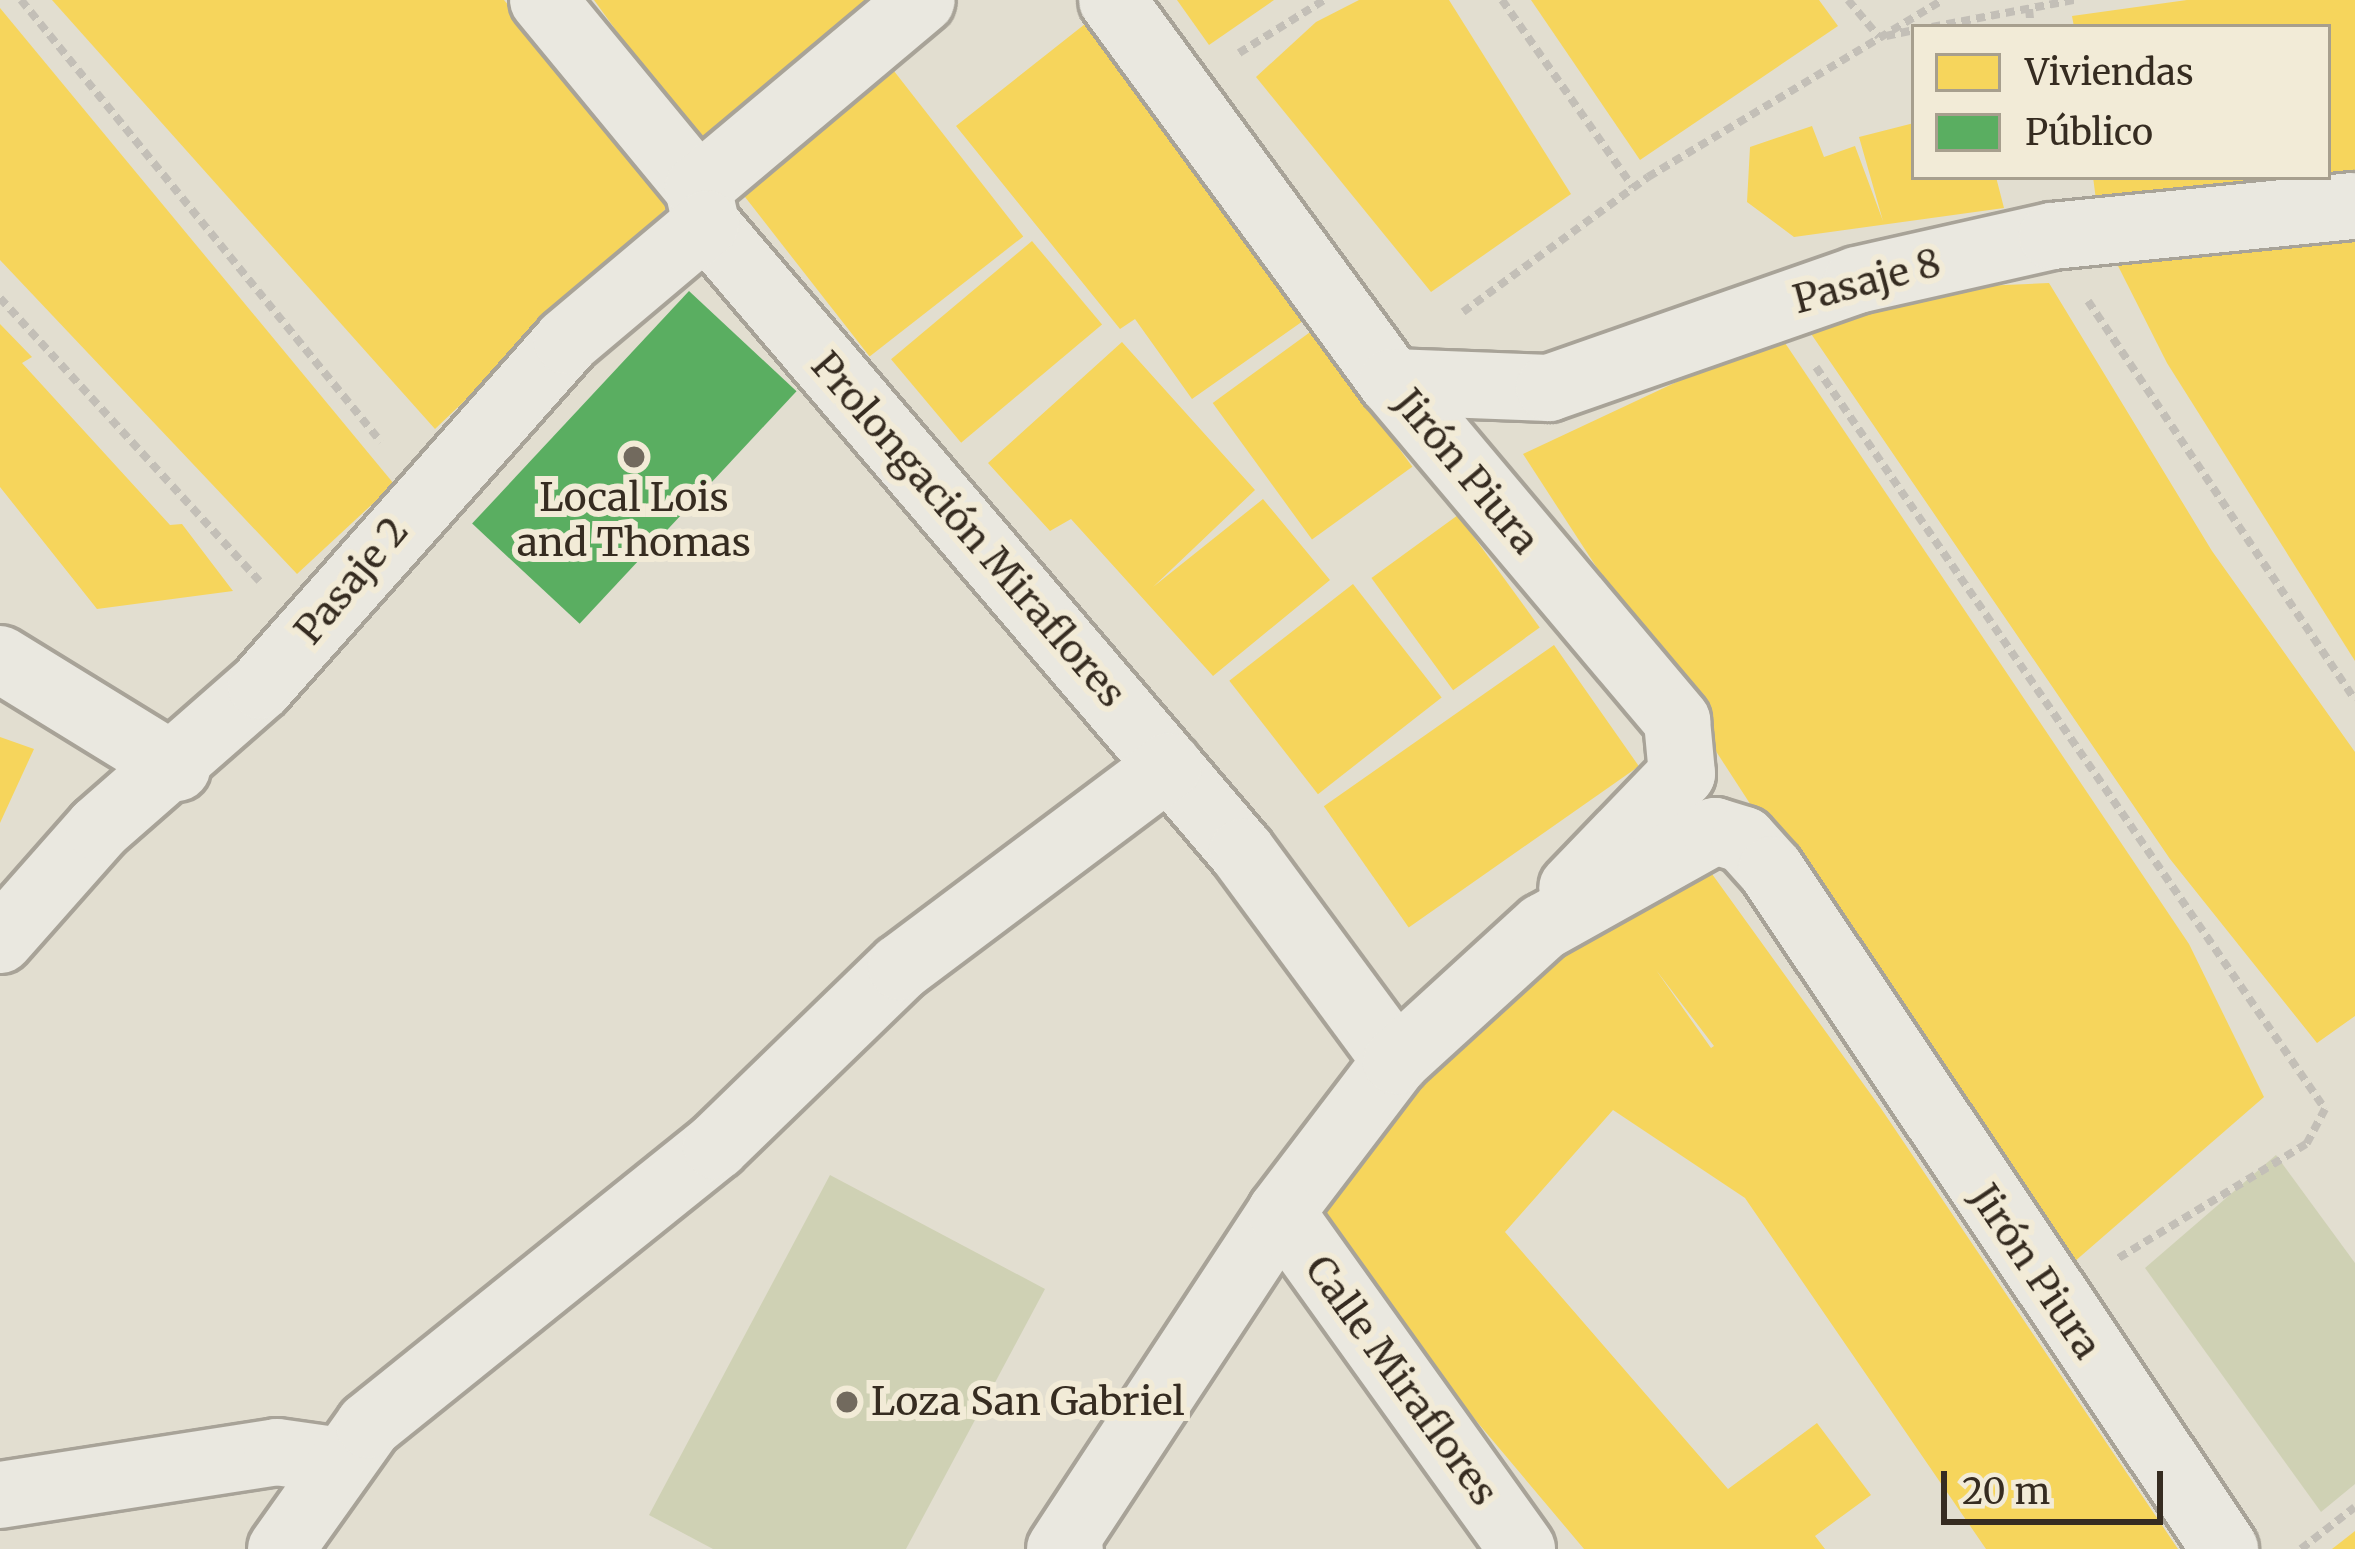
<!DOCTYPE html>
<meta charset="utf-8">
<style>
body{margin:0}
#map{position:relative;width:2355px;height:1549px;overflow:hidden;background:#e2ded0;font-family:Merriweather,serif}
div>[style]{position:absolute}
.green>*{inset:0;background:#cfd1b4}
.homes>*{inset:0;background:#f6d55c;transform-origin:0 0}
.public>*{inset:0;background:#5aae61;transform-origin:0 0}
.path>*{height:8px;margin-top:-4px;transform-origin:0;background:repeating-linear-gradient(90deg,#c3bfb7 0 9px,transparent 0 15px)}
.roads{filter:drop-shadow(3px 0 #a8a398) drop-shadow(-3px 0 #a8a398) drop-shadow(0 3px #a8a398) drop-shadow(0 -3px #a8a398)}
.minor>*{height:66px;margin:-33px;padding:0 33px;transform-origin:33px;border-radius:33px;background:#eae8e0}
.tertiary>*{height:66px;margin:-33px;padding:0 33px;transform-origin:33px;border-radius:33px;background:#eae8e0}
.dots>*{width:33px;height:33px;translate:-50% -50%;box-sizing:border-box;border:6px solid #f2ebd7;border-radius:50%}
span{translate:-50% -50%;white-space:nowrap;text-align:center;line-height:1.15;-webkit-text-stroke:12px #f2ebd7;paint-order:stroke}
.street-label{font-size:39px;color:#362c21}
.poi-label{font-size:39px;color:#362c21}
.left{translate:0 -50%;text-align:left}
.legend{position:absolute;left:1911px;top:24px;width:420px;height:156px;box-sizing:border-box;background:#f2ebd7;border:3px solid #a79f8e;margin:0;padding:15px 21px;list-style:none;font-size:36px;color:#362c21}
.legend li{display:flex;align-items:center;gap:24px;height:60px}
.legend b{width:60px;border:3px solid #a79f8e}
.scale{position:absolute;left:1941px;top:1471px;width:222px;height:54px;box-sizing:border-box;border:6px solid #362c21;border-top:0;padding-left:15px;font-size:36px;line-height:42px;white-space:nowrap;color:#362c21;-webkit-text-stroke:9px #f2ebd7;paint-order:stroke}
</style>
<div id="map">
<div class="green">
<i style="clip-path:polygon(2276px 1155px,2355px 1263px,2355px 1484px,2321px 1512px,2145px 1268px)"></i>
<i style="clip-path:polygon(830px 1175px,1045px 1289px,906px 1549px,713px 1549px,649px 1515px)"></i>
</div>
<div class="homes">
<i style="clip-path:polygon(52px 0,504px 0,674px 201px,435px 429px)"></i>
<i style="clip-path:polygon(594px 0,883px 0,702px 149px)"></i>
<i style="clip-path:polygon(1177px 0,1274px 0,1209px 45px)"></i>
<i style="clip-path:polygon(1359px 0,1449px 0,1571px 194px,1431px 292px,1256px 77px,1316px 22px)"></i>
<i style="clip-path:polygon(1531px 0,1819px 0,1838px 26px,1640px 160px)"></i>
<i style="clip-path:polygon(2187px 0,2355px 0,2355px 190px,2098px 215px,2093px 177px,2328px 177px,2328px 27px,2074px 27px,2072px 16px)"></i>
<i style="clip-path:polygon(0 8px,394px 484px,297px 574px,0 260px)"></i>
<i style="clip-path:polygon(1085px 24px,1303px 321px,1192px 399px,1135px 319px,1120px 329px,956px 126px)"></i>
<i style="left:894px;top:71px;width:210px;height:195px;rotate:52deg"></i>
<i style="clip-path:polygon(1914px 123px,1914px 177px,1996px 177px,2004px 208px,1794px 237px,1747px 202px,1750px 147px,1812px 126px,1824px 157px,1855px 146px,1883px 221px,1859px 137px)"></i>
<i style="clip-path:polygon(2355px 235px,2355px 661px,2167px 363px,2109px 248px)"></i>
<i style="left:1032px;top:241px;width:109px;height:184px;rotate:50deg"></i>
<i style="clip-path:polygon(2049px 283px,2212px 551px,2355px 752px,2355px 1016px,2317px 1043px,2170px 859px,1803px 322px,1959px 287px)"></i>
<i style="clip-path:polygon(0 324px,32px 357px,22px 363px,170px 525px,182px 524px,233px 591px,97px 609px,0 487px)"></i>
<i style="left:1313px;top:330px;width:169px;height:124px;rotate:54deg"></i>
<i style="clip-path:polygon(1779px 334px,2189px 944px,2264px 1097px,2074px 1262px,1758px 816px,1523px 454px)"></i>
<i style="clip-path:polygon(1122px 342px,1255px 490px,1153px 587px,1263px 499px,1330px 580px,1213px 676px,1071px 519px,1050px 531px,988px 463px)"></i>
<i style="left:1458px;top:515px;width:139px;height:107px;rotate:54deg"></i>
<i style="left:1353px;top:584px;width:144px;height:157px;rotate:52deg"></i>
<i style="left:1554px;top:645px;width:148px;height:281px;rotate:55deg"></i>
<i style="clip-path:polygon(0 737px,34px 749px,0 823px)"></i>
<i style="clip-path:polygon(evenodd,1707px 867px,1880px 1107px,2178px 1549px,1986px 1549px,1745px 1198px,1613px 1110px,1505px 1232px,1728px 1489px,1817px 1423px,1871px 1495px,1815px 1536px,1825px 1549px,1584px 1549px,1303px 1215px,1483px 994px,1707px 867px,1656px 970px,1714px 1046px,1711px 1048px,1656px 970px)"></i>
<i style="clip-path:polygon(2355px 1531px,2355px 1549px,2332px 1549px)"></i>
</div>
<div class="public">
<i style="left:689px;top:291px;width:147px;height:318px;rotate:43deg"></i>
</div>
<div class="path">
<i style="left:21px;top:0;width:570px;rotate:50.84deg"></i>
<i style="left:1502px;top:0;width:228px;rotate:55deg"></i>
<i style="left:1848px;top:0;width:48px;rotate:50deg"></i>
<i style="left:2029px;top:9px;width:18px;rotate:84deg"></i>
<i style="left:1932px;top:27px;width:145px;rotate:-10.8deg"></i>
<i style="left:1886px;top:36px;width:29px;rotate:-12deg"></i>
<i style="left:1239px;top:53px;width:100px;rotate:-31.9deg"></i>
<i style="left:0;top:298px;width:384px;rotate:47.5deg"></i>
<i style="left:2088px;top:301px;width:480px;rotate:56.2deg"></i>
<i style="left:1463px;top:312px;width:229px;rotate:-36.1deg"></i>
<i style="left:1648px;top:177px;width:344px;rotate:-31deg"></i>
<i style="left:1816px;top:367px;width:900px;rotate:55.55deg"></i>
<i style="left:2325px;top:1109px;width:40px;rotate:118deg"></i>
<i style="left:2306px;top:1144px;width:221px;rotate:148.7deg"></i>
<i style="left:2301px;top:1549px;width:68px;rotate:-37.9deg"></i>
</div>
<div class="roads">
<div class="minor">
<i style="left:543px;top:0;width:244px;rotate:50.5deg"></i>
<i style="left:698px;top:188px;width:37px;rotate:77deg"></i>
<i style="left:706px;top:224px;width:826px;rotate:49.52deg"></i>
<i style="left:1242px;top:852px;width:260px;rotate:53.6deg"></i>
<i style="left:1112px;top:0;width:474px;rotate:53.8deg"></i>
<i style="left:1392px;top:382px;width:443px;rotate:49.9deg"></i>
<i style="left:1677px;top:721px;width:53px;rotate:84.6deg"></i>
<i style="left:1682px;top:774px;width:158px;rotate:134deg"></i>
<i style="left:698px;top:188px;width:292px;rotate:-40deg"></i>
<i style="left:1392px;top:382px;width:157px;rotate:2.2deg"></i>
<i style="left:1549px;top:388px;width:326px;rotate:-19.3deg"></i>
<i style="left:1857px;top:280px;width:200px;rotate:-12.7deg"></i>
<i style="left:2052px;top:236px;width:304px;rotate:-5.7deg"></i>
<i style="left:0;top:659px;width:208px;rotate:31.6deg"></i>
<i style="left:0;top:940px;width:149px;rotate:-48.5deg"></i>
<i style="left:99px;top:828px;width:215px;rotate:-41.2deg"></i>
<i style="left:261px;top:686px;width:461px;rotate:-48.4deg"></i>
<i style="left:567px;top:341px;width:182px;rotate:-40.1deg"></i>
<i style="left:0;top:1495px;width:280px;rotate:-8.8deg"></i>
<i style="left:277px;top:1452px;width:64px;rotate:8.1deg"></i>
<i style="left:281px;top:1549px;width:152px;rotate:-54.6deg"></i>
<i style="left:369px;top:1425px;width:445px;rotate:-38.8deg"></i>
<i style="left:716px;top:1146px;width:257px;rotate:-44.1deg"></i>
<i style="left:901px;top:967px;width:335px;rotate:-36.9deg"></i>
<i style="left:1060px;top:1549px;width:403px;rotate:-56.7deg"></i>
<i style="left:1281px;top:1212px;width:190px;rotate:-52.7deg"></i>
<i style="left:1396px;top:1061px;width:199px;rotate:-42.4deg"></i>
<i style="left:1543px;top:927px;width:197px;rotate:-29.2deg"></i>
<i style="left:1715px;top:831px;width:30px;rotate:17deg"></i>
<i style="left:1744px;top:840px;width:40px;rotate:48deg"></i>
<i style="left:1771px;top:870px;width:817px;rotate:56.23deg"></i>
</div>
<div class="tertiary">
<i style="left:1281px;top:1212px;width:414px;rotate:54.4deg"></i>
<i style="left:1064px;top:1545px;width:7px;rotate:34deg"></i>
</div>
</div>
<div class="dots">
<i style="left:634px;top:457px;background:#726a5e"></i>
<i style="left:847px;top:1402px;background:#726a5e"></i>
</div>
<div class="street-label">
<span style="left:1867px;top:282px;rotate:-15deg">Pasaje 8</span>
<span style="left:1466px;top:472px;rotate:50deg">Jirón Piura</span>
<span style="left:968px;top:530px;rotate:49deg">Prolongación Miraflores</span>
<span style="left:352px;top:581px;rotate:-50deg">Pasaje 2</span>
<span style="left:2035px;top:1272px;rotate:56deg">Jirón Piura</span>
<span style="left:1401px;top:1381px;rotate:54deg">Calle Miraflores</span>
</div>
<div class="poi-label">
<span style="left:634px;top:521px">Local Lois<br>and Thomas</span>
<span class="left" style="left:871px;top:1402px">Loza San Gabriel</span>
</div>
<ul class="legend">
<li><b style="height:33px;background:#f6d55c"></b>Viviendas</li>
<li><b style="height:33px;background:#5aae61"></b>Público</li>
</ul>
<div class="scale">20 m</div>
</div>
